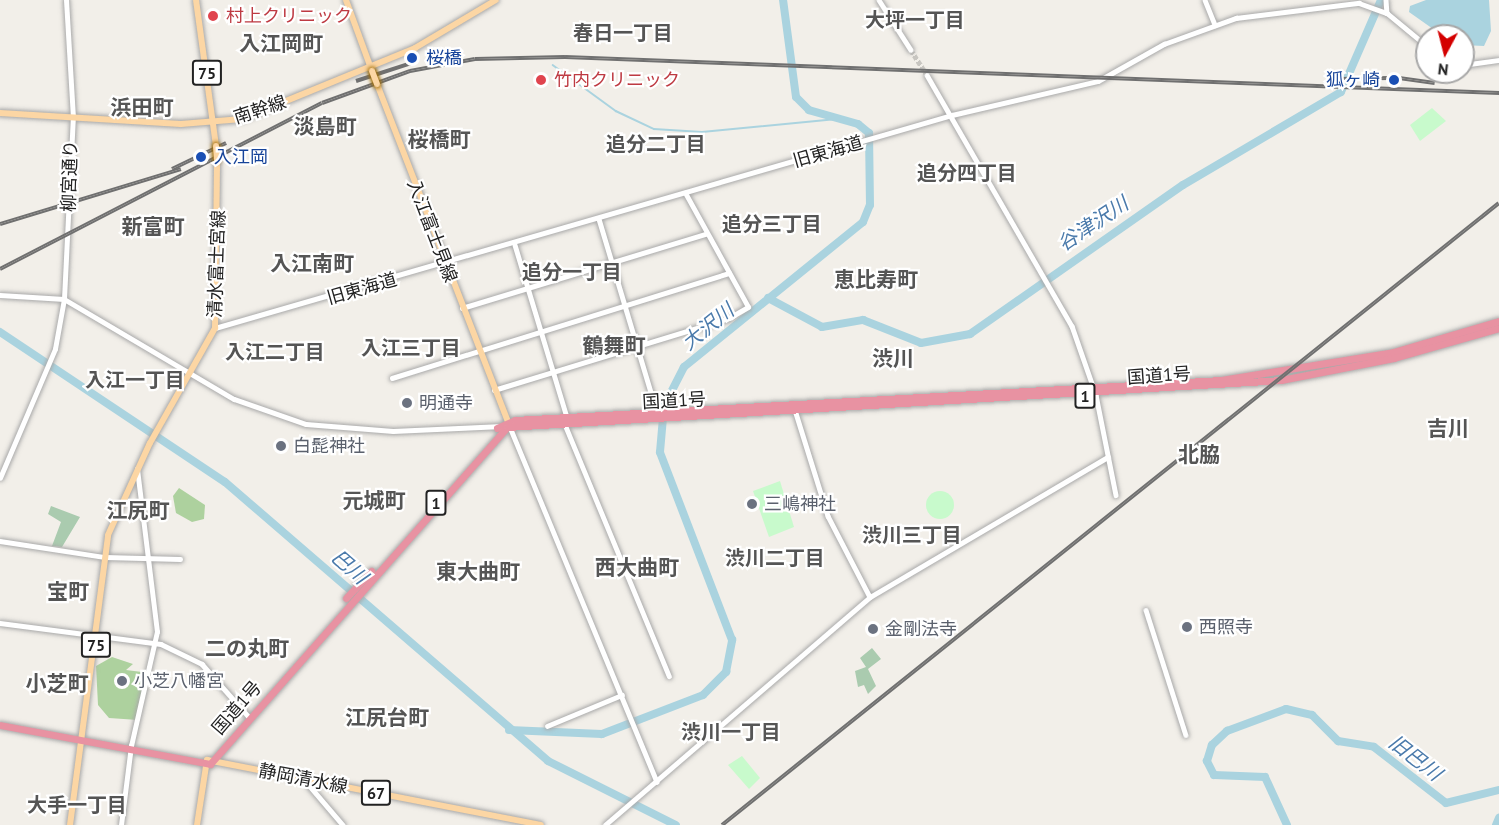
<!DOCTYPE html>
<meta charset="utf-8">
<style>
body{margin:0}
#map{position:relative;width:1499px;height:825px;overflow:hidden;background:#f2efe9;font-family:"PT Sans","Noto Sans JP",sans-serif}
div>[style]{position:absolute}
.forest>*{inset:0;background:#add19e}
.cemetery>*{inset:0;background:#aacbaf}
.park>*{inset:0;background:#c8facc}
.round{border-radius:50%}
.water>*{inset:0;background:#aad3df}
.stream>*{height:1.5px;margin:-0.75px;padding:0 0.75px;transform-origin:0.75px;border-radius:0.75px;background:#aad3df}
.river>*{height:8px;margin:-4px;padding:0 4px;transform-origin:4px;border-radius:4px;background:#aad3df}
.minor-tunnel>*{height:4.5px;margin-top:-2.25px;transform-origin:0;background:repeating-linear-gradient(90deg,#c8c6c1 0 4.5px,transparent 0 6.5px)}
.roads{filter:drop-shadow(0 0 2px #a9a9a9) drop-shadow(0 0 2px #a9a9a9)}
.minor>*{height:4.5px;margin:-2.25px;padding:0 2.25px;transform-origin:2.25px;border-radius:2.25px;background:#fff}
.major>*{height:6px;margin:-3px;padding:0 3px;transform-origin:3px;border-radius:3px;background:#fcd6a4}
.highway>*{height:7px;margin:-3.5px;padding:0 3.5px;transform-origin:3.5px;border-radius:3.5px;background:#e892a2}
.rail>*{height:4px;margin-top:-2px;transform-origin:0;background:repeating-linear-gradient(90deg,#fff 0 4.5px,#707070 0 9px);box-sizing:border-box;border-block:2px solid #707070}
.bridges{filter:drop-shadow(0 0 2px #a06b00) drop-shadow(0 0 2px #a06b00)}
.major-bridge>*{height:6px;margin:-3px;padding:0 3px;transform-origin:3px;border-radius:3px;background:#fcd6a4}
.dots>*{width:16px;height:16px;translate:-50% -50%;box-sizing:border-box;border:3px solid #fff;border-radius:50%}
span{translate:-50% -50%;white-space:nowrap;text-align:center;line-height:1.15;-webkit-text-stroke:4.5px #fff;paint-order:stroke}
.shield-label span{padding:2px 4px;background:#fff;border:2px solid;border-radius:4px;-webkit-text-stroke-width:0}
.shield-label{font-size:16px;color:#222;font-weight:700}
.health-label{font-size:18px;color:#be3a42}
.left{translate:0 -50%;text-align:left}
.transit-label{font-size:18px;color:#164399}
.right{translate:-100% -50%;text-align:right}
.street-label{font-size:18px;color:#222}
.worship-label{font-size:18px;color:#5b616d}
.neighbourhood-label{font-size:20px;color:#555;font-weight:700}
.water-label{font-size:20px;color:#4a7aab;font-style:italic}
.quarter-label{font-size:21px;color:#555;font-weight:700}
.north{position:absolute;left:1415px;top:24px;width:60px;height:60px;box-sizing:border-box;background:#fff;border:2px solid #a7a7a7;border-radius:50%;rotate:187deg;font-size:16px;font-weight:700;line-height:24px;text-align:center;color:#222}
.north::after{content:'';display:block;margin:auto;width:21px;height:27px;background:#d40000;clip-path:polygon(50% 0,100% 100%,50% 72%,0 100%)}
</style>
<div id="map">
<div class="forest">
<i style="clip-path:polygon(179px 488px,205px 505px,204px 519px,192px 522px,176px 513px,173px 496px)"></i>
<i style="clip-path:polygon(112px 657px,133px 664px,126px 670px,142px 672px,148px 682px,138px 720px,109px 718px,98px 705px,96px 666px)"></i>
</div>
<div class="cemetery">
<i style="clip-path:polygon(51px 506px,80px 517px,62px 547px,52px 546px,61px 522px,48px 514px)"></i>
<i style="clip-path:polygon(872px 648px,881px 659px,868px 669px,876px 686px,868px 694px,864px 685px,858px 687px,855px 671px,866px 667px,860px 658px)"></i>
</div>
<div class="park">
<i style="clip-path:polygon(1432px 108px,1446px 121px,1420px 141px,1410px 125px)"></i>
<i style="clip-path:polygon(780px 481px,794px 527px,769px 537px,753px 491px)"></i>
<i class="round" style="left:926px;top:491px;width:28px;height:28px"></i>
<i style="clip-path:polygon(742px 756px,760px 778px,749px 789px,728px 765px)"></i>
</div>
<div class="water">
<i style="clip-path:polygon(1426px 0,1489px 0,1491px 31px,1484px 46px,1463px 45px,1463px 36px,1443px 36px,1409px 12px,1410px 6px)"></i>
</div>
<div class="stream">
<i style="left:553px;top:65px;width:78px;rotate:36.1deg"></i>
<i style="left:616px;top:111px;width:42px;rotate:25.3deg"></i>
<i style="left:654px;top:129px;width:48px;rotate:3.6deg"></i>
<i style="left:702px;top:132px;width:135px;rotate:-5.5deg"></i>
</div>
<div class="river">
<i style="left:768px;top:298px;width:61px;rotate:28.2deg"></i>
<i style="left:822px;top:327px;width:42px;rotate:-9.7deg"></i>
<i style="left:863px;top:320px;width:62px;rotate:21.6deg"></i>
<i style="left:921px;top:343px;width:50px;rotate:-10.4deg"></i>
<i style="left:970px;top:334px;width:260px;rotate:-35deg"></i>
<i style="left:1183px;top:185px;width:183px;rotate:-30.5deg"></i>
<i style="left:1341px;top:92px;width:100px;rotate:-66.5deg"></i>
<i style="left:0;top:332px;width:270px;rotate:33.7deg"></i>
<i style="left:225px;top:482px;width:427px;rotate:40.8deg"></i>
<i style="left:548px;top:761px;width:143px;rotate:26.6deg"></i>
<i style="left:509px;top:730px;width:93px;rotate:2.5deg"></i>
<i style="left:602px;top:734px;width:108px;rotate:-21.1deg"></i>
<i style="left:703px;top:695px;width:33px;rotate:-45deg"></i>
<i style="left:726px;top:672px;width:33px;rotate:-79deg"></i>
<i style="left:732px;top:640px;width:201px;rotate:-111deg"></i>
<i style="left:660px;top:452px;width:46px;rotate:-85deg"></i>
<i style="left:664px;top:406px;width:44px;rotate:-62.9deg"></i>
<i style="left:684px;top:367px;width:230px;rotate:-39deg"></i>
<i style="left:863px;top:222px;width:18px;rotate:-68deg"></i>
<i style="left:870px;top:205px;width:72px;rotate:-90.8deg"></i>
<i style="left:869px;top:133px;width:14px;rotate:-141deg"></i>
<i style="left:858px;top:124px;width:51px;rotate:-164.1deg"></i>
<i style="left:809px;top:110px;width:18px;rotate:-135deg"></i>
<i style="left:796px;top:97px;width:98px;rotate:-97.6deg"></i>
<i style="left:1287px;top:825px;width:53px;rotate:-114.6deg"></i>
<i style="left:1265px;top:777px;width:51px;rotate:-177.8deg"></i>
<i style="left:1214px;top:775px;width:16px;rotate:-117deg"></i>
<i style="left:1207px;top:761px;width:17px;rotate:-73deg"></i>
<i style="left:1212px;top:745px;width:21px;rotate:-43deg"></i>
<i style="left:1227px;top:731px;width:63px;rotate:-20.4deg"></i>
<i style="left:1286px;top:709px;width:27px;rotate:13deg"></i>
<i style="left:1312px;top:715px;width:37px;rotate:45deg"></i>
<i style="left:1338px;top:741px;width:36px;rotate:9deg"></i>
<i style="left:1374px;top:747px;width:91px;rotate:37.9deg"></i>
<i style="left:1446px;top:803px;width:55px;rotate:-13.8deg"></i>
<i style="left:1496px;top:825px;width:8px;rotate:-67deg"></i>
</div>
<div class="minor-tunnel">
<i style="left:911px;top:50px;width:30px;rotate:57deg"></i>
</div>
<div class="roads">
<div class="minor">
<i style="left:879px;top:0;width:59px;rotate:57.4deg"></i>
<i style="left:1205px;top:0;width:27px;rotate:68deg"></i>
<i style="left:1386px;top:0;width:13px;rotate:86deg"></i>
<i style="left:1463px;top:65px;width:36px;rotate:-8deg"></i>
<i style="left:927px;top:75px;width:290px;rotate:60deg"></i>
<i style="left:1072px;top:326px;width:73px;rotate:70.8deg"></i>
<i style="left:1096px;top:395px;width:102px;rotate:78.7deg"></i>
<i style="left:599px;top:219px;width:202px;rotate:73.3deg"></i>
<i style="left:515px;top:245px;width:180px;rotate:73.2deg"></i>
<i style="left:0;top:295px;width:64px;rotate:3.6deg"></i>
<i style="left:64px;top:299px;width:197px;rotate:30.5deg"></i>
<i style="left:234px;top:399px;width:76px;rotate:19.1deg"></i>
<i style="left:306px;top:424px;width:87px;rotate:4.6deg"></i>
<i style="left:393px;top:431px;width:109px;rotate:-2.6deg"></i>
<i style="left:462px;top:308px;width:255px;rotate:-16.9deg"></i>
<i style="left:215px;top:328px;width:767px;rotate:-16.12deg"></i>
<i style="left:952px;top:115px;width:150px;rotate:-13.1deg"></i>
<i style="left:1098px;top:81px;width:76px;rotate:-29.3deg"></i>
<i style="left:1164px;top:44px;width:77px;rotate:-19.9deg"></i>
<i style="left:1236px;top:18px;width:124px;rotate:-7deg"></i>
<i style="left:1359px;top:3px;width:30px;rotate:20deg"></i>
<i style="left:1387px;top:13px;width:52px;rotate:39.5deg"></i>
<i style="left:392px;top:378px;width:353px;rotate:-17.3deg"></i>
<i style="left:494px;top:390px;width:246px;rotate:-17deg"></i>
<i style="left:729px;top:318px;width:22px;rotate:-30deg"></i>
<i style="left:748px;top:307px;width:130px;rotate:-118.9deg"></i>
<i style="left:795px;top:410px;width:111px;rotate:72.7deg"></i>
<i style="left:828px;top:516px;width:91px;rotate:62.6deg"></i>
<i style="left:564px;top:422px;width:275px;rotate:67.5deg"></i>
<i style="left:510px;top:427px;width:384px;rotate:67.5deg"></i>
<i style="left:0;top:478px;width:140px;rotate:-66.9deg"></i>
<i style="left:55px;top:349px;width:51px;rotate:-79.8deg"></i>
<i style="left:64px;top:299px;width:181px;rotate:-87.2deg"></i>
<i style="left:73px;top:118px;width:118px;rotate:-93.4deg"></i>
<i style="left:0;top:541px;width:106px;rotate:8.7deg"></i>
<i style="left:105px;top:557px;width:75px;rotate:1.5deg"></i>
<i style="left:1146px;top:610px;width:131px;rotate:72.3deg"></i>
<i style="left:0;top:623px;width:162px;rotate:7.4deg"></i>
<i style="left:161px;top:644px;width:46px;rotate:26deg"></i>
<i style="left:202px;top:664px;width:71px;rotate:48.4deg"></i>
<i style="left:547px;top:726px;width:81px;rotate:-22.5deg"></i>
<i style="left:308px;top:784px;width:54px;rotate:49.5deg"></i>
<i style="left:121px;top:825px;width:80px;rotate:-82.8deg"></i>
<i style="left:131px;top:746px;width:117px;rotate:-77.2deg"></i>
<i style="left:157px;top:632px;width:164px;rotate:-97deg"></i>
<i style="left:605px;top:825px;width:350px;rotate:-40.7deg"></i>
<i style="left:870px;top:597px;width:276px;rotate:-30.5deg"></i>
</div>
<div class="major">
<i style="left:196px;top:0;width:147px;rotate:82.2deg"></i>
<i style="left:346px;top:0;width:76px;rotate:69.9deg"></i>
<i style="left:377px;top:84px;width:368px;rotate:68.8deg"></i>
<i style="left:0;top:113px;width:181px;rotate:3.5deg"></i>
<i style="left:181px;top:124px;width:61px;rotate:-4.7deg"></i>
<i style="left:242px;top:119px;width:187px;rotate:-22.3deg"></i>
<i style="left:415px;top:48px;width:94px;rotate:-30.7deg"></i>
<i style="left:70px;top:825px;width:292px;rotate:-82.5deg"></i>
<i style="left:108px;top:535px;width:101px;rotate:-65.5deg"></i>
<i style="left:150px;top:443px;width:132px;rotate:-60.5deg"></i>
<i style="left:215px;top:328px;width:169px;rotate:-89.3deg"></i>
<i style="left:197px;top:825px;width:66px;rotate:-81.3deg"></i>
<i style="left:207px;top:760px;width:340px;rotate:11deg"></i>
</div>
<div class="highway">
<i style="left:497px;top:428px;width:20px;rotate:-24deg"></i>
<i style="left:515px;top:420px;width:707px;rotate:-3.24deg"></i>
<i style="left:1221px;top:380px;width:174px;rotate:-9.2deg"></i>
<i style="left:1393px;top:352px;width:110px;rotate:-16.3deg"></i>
<i style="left:346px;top:598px;width:37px;rotate:-47deg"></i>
<i style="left:0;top:725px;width:214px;rotate:10.5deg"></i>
<i style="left:210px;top:764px;width:449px;rotate:-48.6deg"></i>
<i style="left:507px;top:427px;width:775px;rotate:-3.47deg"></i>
<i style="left:1281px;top:380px;width:115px;rotate:-11deg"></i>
<i style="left:1394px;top:358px;width:109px;rotate:-15.9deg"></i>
</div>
</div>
<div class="rail">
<i style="left:1399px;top:78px;width:36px;rotate:8deg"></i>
<i style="left:1341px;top:79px;width:47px;rotate:-1.2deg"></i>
<i style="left:356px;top:81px;width:62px;rotate:-17.9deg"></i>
<i style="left:172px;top:169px;width:60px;rotate:-25.7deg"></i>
<i style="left:0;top:224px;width:189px;rotate:-16.9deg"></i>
<i style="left:0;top:269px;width:362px;rotate:-27.3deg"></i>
<i style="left:322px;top:103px;width:94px;rotate:-20deg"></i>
<i style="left:410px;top:71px;width:66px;rotate:-10.5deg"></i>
<i style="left:475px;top:59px;width:90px;rotate:-1.3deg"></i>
<i style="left:565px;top:57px;width:935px;rotate:2.21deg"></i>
<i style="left:722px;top:825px;width:995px;rotate:-38.68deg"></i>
</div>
<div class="bridges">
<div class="major-bridge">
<i style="left:372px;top:71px;width:14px;rotate:69deg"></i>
<i style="left:216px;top:146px;width:13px;rotate:86deg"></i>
</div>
</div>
<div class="dots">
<i style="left:213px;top:16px;background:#e0444e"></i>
<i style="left:412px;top:58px;background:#1a4fb4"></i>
<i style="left:541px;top:80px;background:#e0444e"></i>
<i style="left:1394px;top:80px;background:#1a4fb4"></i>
<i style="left:201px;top:157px;background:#1a4fb4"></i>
<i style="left:407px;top:403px;background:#6b7280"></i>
<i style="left:281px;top:446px;background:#6b7280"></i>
<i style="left:752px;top:504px;background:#6b7280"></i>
<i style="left:1187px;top:627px;background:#6b7280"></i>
<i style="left:873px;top:629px;background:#6b7280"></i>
<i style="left:122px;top:681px;background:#6b7280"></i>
</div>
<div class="shield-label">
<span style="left:207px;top:73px">75</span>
<span style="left:1085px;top:396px">1</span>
<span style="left:436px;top:503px">1</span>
<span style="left:96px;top:645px">75</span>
<span style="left:376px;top:793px">67</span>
</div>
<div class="health-label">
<span class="left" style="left:226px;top:16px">村上クリニック</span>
<span class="left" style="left:554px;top:80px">竹内クリニック</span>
</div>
<div class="transit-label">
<span class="left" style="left:426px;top:58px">桜橋</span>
<span class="right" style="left:1380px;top:80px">狐ヶ崎</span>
<span class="left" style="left:214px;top:157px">入江岡</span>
</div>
<div class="street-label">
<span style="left:260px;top:110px;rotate:-18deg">南幹線</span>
<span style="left:828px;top:152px;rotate:-16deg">旧東海道</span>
<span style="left:70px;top:176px;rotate:-88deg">柳宮通り</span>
<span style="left:432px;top:231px;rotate:69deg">入江富士見線</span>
<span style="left:217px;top:264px;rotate:-88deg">清水富士宮線</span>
<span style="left:362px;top:289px;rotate:-16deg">旧東海道</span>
<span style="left:1159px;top:376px;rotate:-4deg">国道1号</span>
<span style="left:674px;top:401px;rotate:-3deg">国道1号</span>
<span style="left:237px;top:708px;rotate:-49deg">国道1号</span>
<span style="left:303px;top:779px;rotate:11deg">静岡清水線</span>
</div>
<div class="worship-label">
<span class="left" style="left:419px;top:403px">明通寺</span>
<span class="left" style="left:293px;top:446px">白髭神社</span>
<span class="left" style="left:764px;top:504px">三嶋神社</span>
<span class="left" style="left:1199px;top:627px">西照寺</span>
<span class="left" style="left:885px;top:629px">金剛法寺</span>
<span class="left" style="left:134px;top:681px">小芝八幡宮</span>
</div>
<div class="neighbourhood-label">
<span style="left:915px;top:20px">大坪一丁目</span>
<span style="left:623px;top:33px">春日一丁目</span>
<span style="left:656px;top:144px">追分二丁目</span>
<span style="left:967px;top:173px">追分四丁目</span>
<span style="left:772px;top:224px">追分三丁目</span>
<span style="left:572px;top:272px">追分一丁目</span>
<span style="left:411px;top:348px">入江三丁目</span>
<span style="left:275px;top:352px">入江二丁目</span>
<span style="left:135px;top:380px">入江一丁目</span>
<span style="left:912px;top:535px">渋川三丁目</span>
<span style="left:775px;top:558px">渋川二丁目</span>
<span style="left:731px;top:732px">渋川一丁目</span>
<span style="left:77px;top:805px">大手一丁目</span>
</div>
<div class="water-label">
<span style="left:1093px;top:224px;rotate:-34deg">谷津沢川</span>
<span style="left:708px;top:327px;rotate:-39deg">大沢川</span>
<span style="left:349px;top:567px;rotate:41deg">巴川</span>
<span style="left:1415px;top:758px;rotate:38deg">旧巴川</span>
</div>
<div class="quarter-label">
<span style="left:281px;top:44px">入江岡町</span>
<span style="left:142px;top:108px">浜田町</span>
<span style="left:325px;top:127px">淡島町</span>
<span style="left:439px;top:140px">桜橋町</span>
<span style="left:153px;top:227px">新富町</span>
<span style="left:312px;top:264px">入江南町</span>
<span style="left:876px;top:280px">恵比寿町</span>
<span style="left:614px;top:346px">鶴舞町</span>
<span style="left:893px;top:359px">渋川</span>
<span style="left:1448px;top:429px">吉川</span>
<span style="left:1199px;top:455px">北脇</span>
<span style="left:374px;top:501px">元城町</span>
<span style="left:138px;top:511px">江尻町</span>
<span style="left:637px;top:568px">西大曲町</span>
<span style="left:478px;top:572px">東大曲町</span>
<span style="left:68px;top:592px">宝町</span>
<span style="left:247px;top:649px">二の丸町</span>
<span style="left:57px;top:684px">小芝町</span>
<span style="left:387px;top:718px">江尻台町</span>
</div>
<div class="north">N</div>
</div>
